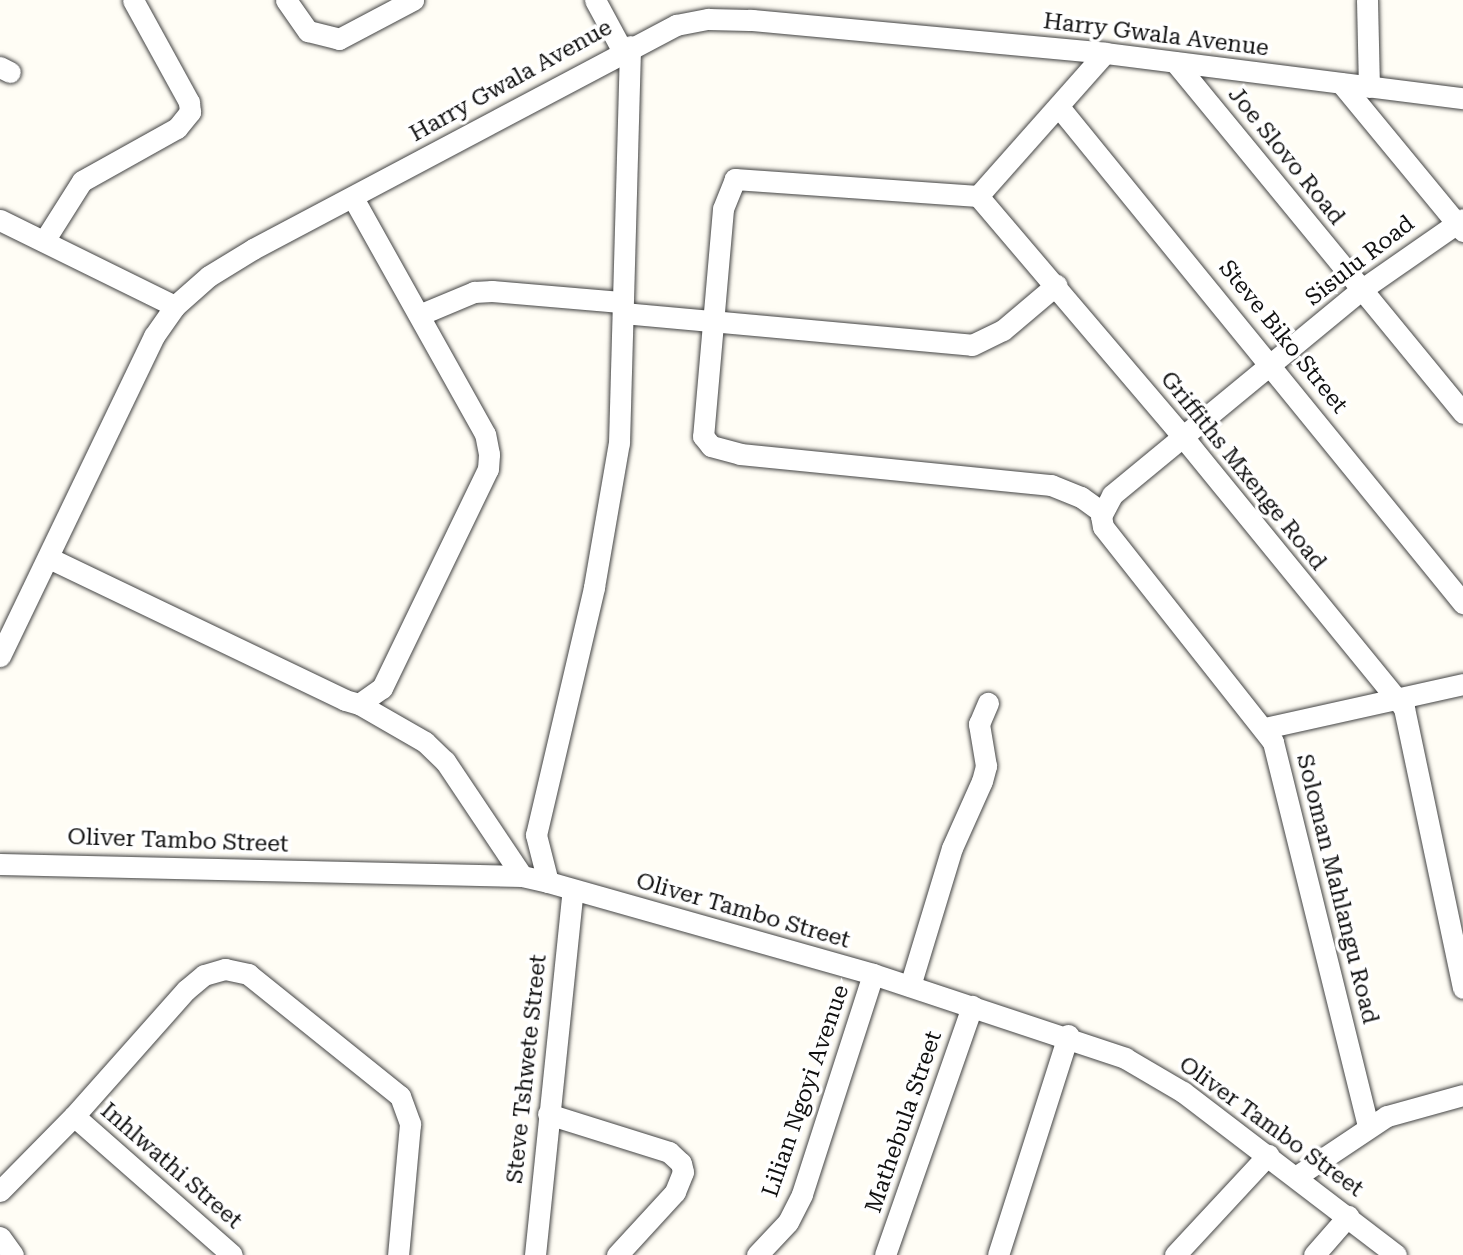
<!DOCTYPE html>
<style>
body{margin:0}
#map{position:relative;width:1463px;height:1255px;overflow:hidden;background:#fffdf5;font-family:"Roboto Serif",serif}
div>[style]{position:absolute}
.roads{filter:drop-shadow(0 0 2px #444) drop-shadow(0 0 2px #444)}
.minor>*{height:21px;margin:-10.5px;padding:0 10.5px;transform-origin:10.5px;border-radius:10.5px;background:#fff}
span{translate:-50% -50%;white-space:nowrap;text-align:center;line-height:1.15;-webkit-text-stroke:7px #fff;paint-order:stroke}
.street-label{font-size:23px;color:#111}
</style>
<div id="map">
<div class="roads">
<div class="minor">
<i style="left:286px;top:0;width:38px;rotate:55deg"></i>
<i style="left:308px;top:31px;width:32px;rotate:14deg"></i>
<i style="left:339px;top:39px;width:84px;rotate:-27.8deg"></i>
<i style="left:595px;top:0;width:57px;rotate:61.6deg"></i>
<i style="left:1367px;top:0;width:87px;rotate:88.7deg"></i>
<i style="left:1175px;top:62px;width:454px;rotate:50.6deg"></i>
<i style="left:0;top:67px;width:11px;rotate:27deg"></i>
<i style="left:1341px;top:83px;width:192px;rotate:50.5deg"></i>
<i style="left:1059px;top:107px;width:640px;rotate:50.84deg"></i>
<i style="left:978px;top:196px;width:316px;rotate:49.6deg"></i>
<i style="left:1183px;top:437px;width:350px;rotate:50.8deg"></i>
<i style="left:1404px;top:708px;width:286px;rotate:78.1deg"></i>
<i style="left:978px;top:196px;width:244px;rotate:-176deg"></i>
<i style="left:735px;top:179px;width:32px;rotate:112deg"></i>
<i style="left:723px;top:209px;width:228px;rotate:95deg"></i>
<i style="left:703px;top:436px;width:13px;rotate:51deg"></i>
<i style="left:711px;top:446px;width:30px;rotate:15deg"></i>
<i style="left:740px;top:454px;width:313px;rotate:5.7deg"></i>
<i style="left:1051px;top:485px;width:32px;rotate:22deg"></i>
<i style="left:1081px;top:497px;width:26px;rotate:36deg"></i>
<i style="left:978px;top:196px;width:191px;rotate:-48.4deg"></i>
<i style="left:0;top:220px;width:195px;rotate:26.2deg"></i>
<i style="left:44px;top:241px;width:71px;rotate:-57.7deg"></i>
<i style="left:82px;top:181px;width:109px;rotate:-29.2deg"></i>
<i style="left:177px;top:128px;width:21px;rotate:-51deg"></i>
<i style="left:190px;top:112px;width:10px;rotate:-96deg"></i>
<i style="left:189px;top:102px;width:116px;rotate:-118.8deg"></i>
<i style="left:623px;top:313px;width:350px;rotate:5.2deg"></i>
<i style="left:972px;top:345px;width:34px;rotate:-26deg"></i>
<i style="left:1003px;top:330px;width:70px;rotate:-40.3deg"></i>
<i style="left:419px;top:315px;width:60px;rotate:-22.7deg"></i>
<i style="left:474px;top:292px;width:18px;rotate:-3deg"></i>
<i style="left:492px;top:291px;width:129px;rotate:4.9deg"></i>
<i style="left:49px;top:558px;width:328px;rotate:25.6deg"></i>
<i style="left:345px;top:700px;width:15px;rotate:16deg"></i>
<i style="left:359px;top:704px;width:28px;rotate:-35deg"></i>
<i style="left:382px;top:688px;width:243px;rotate:-64.2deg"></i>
<i style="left:488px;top:469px;width:15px;rotate:-86deg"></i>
<i style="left:489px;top:454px;width:20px;rotate:-101deg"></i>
<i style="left:485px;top:434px;width:270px;rotate:-119.2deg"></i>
<i style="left:0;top:656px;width:355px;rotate:-64.3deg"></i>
<i style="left:154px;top:336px;width:37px;rotate:-55deg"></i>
<i style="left:175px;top:306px;width:45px;rotate:-41.4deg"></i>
<i style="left:209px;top:276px;width:52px;rotate:-31.5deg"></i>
<i style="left:253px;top:249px;width:479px;rotate:-27.9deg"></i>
<i style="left:676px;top:25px;width:33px;rotate:-11deg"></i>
<i style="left:708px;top:19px;width:44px;rotate:1.3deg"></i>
<i style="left:752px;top:20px;width:355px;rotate:5.3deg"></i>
<i style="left:1105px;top:53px;width:361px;rotate:7.2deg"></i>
<i style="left:359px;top:704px;width:76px;rotate:29.9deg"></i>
<i style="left:425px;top:742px;width:28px;rotate:44deg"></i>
<i style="left:445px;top:761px;width:138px;rotate:56.2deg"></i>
<i style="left:1265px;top:728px;width:203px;rotate:-12.5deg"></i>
<i style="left:0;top:864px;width:522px;rotate:1.32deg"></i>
<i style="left:522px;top:876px;width:27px;rotate:13deg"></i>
<i style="left:548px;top:882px;width:338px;rotate:15.8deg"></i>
<i style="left:873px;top:974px;width:266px;rotate:18.4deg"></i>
<i style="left:1125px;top:1058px;width:67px;rotate:30.4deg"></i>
<i style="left:1183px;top:1092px;width:268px;rotate:37.4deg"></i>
<i style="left:548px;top:882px;width:49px;rotate:-104.3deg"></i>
<i style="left:536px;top:835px;width:255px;rotate:-76.8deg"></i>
<i style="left:594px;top:587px;width:146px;rotate:-80.2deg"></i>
<i style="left:619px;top:443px;width:397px;rotate:-88.4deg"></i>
<i style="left:910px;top:986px;width:144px;rotate:-73.1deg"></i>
<i style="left:952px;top:848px;width:73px;rotate:-65.9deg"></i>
<i style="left:982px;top:781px;width:16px;rotate:-75deg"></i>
<i style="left:986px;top:766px;width:43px;rotate:-99.5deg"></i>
<i style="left:979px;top:724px;width:23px;rotate:-67deg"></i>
<i style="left:548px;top:1114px;width:127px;rotate:17.4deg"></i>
<i style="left:669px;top:1152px;width:16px;rotate:43deg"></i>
<i style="left:681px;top:1163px;width:9px;rotate:77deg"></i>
<i style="left:683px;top:1172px;width:22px;rotate:112deg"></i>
<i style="left:675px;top:1192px;width:86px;rotate:132.6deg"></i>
<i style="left:74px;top:1116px;width:210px;rotate:41.3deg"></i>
<i style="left:1368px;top:1126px;width:396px;rotate:-103.9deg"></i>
<i style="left:1273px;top:742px;width:274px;rotate:-128.3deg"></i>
<i style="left:1103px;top:527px;width:11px;rotate:-100deg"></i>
<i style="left:1101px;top:516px;width:24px;rotate:-62deg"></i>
<i style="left:1112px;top:495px;width:323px;rotate:-39.5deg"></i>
<i style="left:1361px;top:290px;width:124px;rotate:-34.8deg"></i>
<i style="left:1297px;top:1176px;width:108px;rotate:-33.7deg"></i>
<i style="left:1387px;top:1116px;width:79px;rotate:-15.4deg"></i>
<i style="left:0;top:1191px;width:105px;rotate:-45.4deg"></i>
<i style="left:74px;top:1116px;width:169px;rotate:-48.4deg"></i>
<i style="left:186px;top:990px;width:23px;rotate:-40deg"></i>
<i style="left:204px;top:975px;width:22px;rotate:-16deg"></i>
<i style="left:225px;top:969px;width:24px;rotate:12deg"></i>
<i style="left:248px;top:974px;width:195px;rotate:38.8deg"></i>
<i style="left:400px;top:1096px;width:30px;rotate:70deg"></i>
<i style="left:410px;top:1124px;width:132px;rotate:95.2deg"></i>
<i style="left:0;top:1237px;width:22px;rotate:54deg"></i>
<i style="left:535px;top:1255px;width:367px;rotate:-84.1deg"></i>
<i style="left:757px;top:1255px;width:45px;rotate:-46.8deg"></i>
<i style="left:788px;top:1222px;width:31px;rotate:-63deg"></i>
<i style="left:802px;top:1194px;width:231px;rotate:-72.1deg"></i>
<i style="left:885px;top:1255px;width:264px;rotate:-70.7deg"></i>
<i style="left:998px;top:1255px;width:231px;rotate:-72.3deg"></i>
<i style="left:1175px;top:1255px;width:137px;rotate:-47.1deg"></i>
<i style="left:1314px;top:1255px;width:52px;rotate:-48.9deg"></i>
</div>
</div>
<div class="street-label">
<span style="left:1156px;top:35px;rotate:7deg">Harry Gwala Avenue</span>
<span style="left:511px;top:81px;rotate:-29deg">Harry Gwala Avenue</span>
<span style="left:1286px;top:156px;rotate:51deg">Joe Slovo Road</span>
<span style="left:1360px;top:261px;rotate:-38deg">Sisulu Road</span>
<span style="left:1283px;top:337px;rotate:51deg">Steve Biko Street</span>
<span style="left:1243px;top:471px;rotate:51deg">Griffiths Mxenge Road</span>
<span style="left:178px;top:841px;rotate:2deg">Oliver Tambo Street</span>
<span style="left:1337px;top:889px;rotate:76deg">Soloman Mahlangu Road</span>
<span style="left:743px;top:911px;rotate:16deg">Oliver Tambo Street</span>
<span style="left:527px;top:1069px;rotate:-84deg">Steve Tshwete Street</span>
<span style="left:806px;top:1091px;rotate:-71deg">Lilian Ngoyi Avenue</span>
<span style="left:904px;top:1122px;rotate:-71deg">Mathebula Street</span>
<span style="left:1271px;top:1127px;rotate:36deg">Oliver Tambo Street</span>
<span style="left:171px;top:1166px;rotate:41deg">Inhlwathi Street</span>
</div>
</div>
